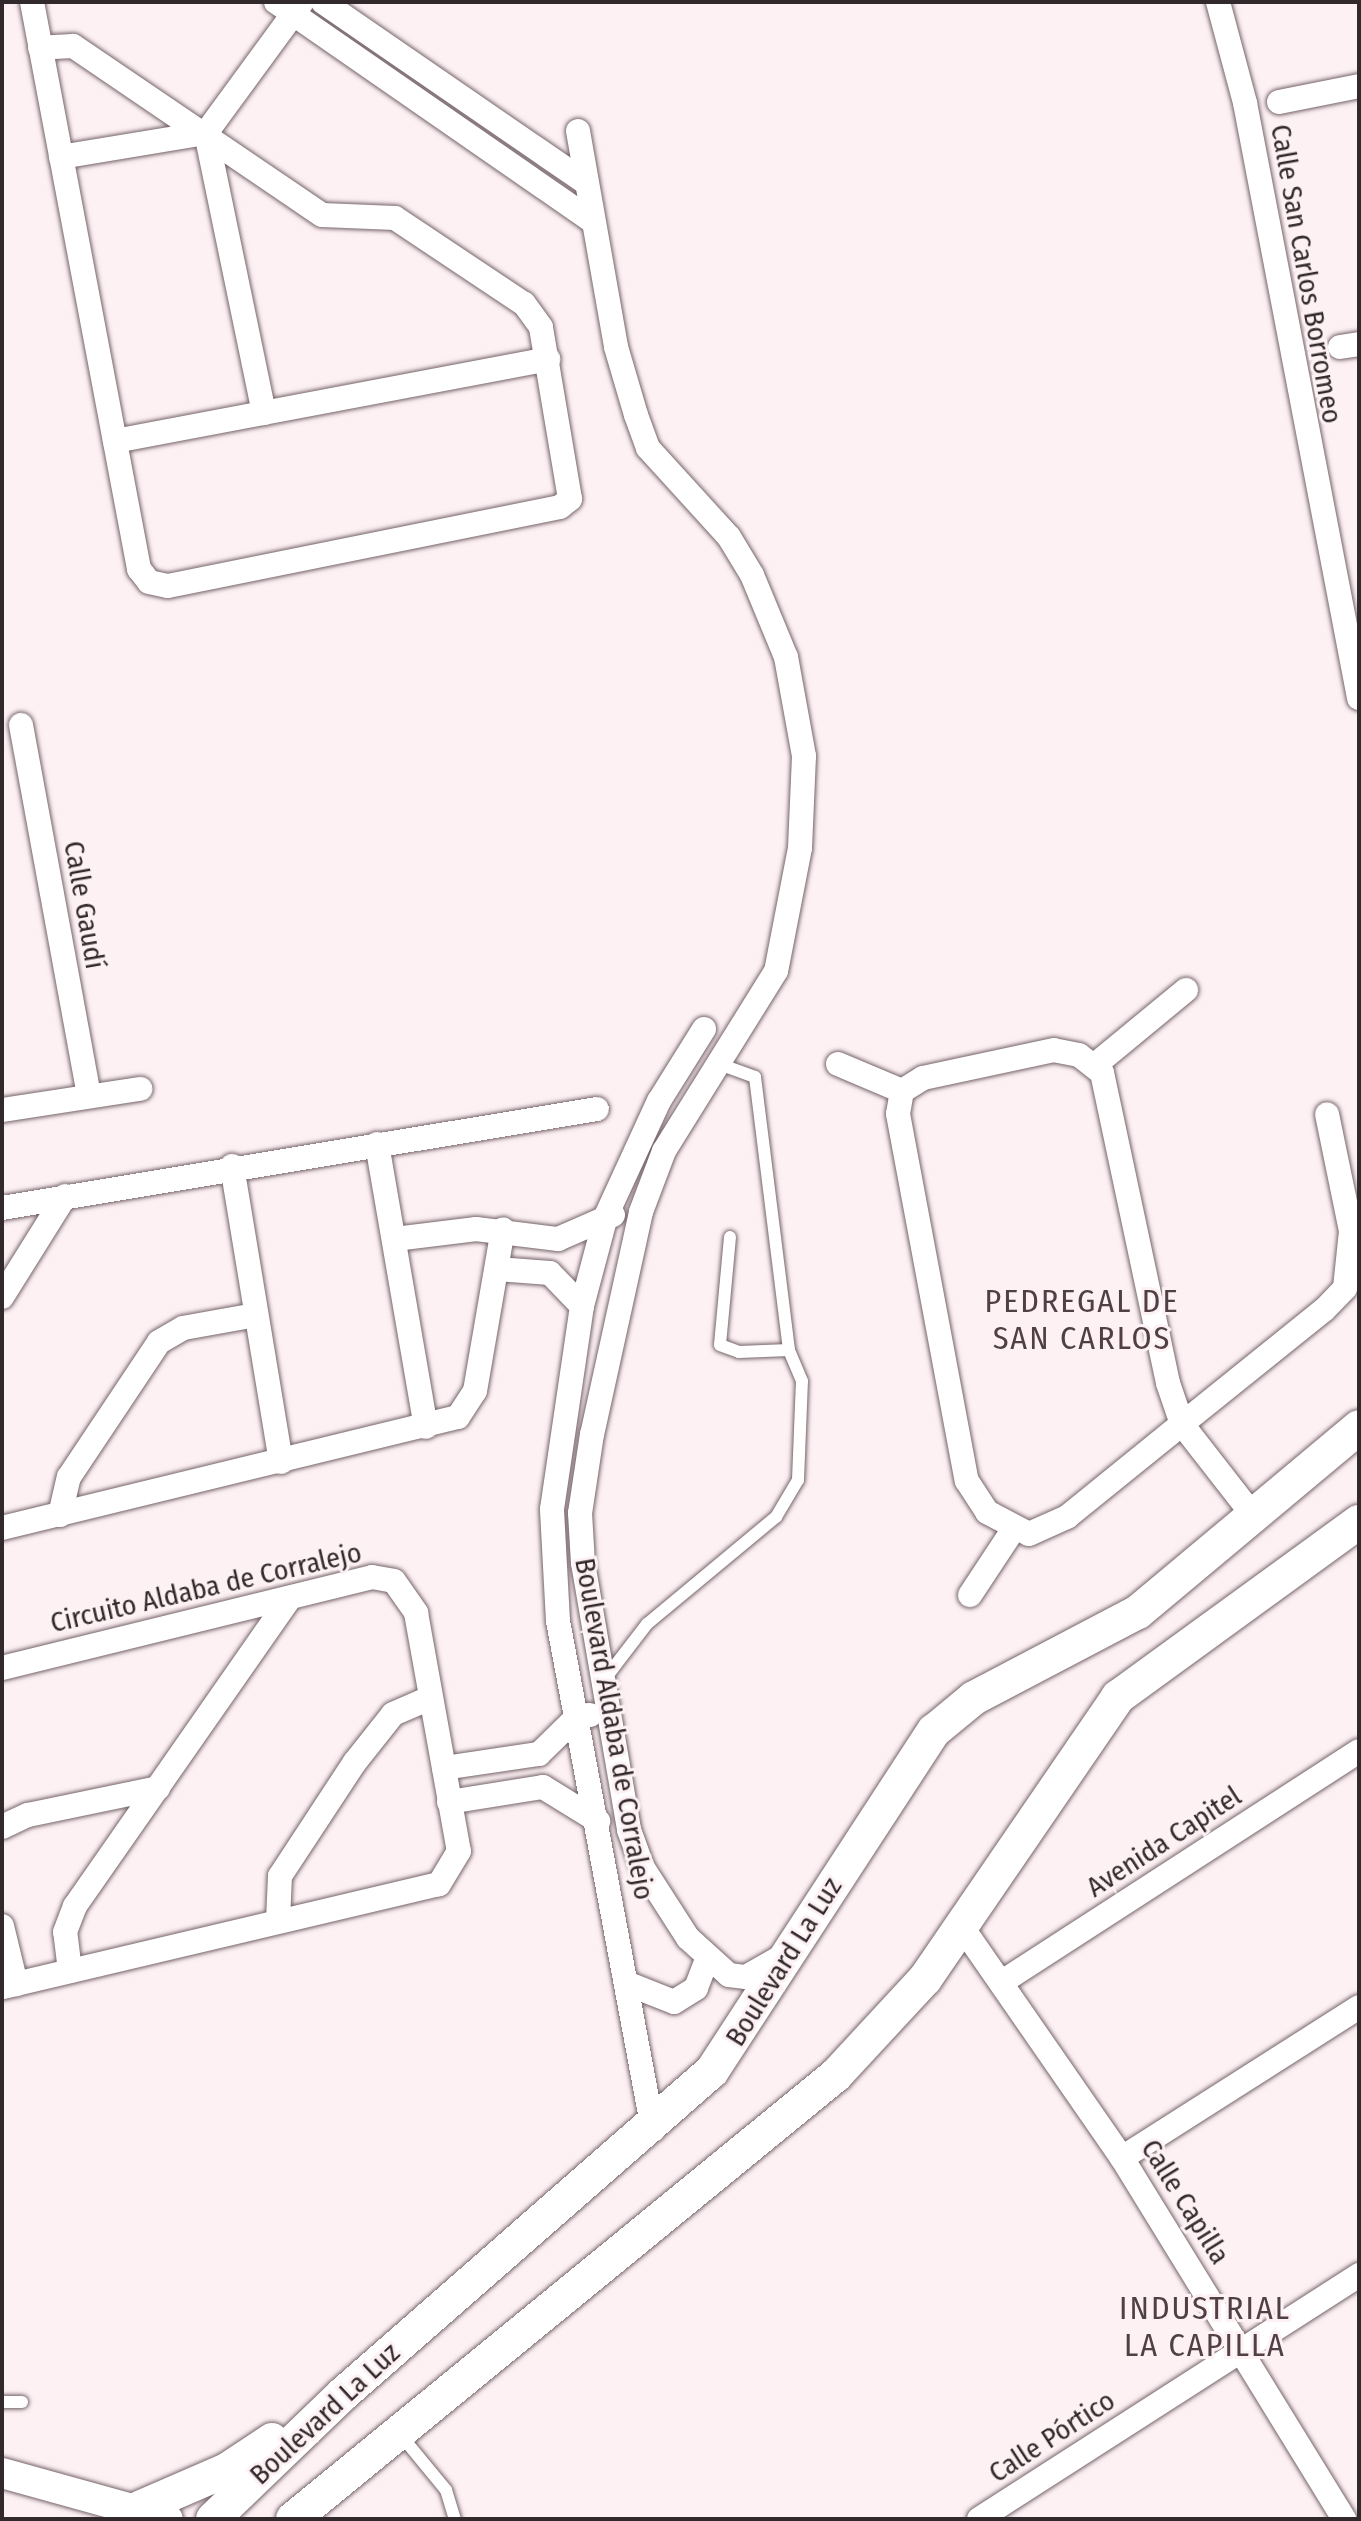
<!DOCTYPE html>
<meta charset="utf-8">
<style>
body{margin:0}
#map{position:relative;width:1361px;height:2521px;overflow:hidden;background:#fdf1f4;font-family:"Fira Sans Condensed",sans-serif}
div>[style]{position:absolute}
.roads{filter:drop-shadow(0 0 2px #756469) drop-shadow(0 0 2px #756469)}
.service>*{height:12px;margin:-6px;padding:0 6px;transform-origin:6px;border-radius:6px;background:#fff}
.minor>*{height:24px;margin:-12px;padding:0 12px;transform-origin:12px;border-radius:12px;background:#fff}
.tertiary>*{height:30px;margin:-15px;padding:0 15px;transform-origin:15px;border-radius:15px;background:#fff}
.secondary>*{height:34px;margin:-17px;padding:0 17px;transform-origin:17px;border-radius:17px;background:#fff}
span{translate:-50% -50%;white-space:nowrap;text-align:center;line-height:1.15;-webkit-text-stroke:6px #fdf1f4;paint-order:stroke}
.street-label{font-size:28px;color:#31292b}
.quarter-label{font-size:32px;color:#503f45;letter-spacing:2px}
.frame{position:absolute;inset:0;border:4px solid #31292b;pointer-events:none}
</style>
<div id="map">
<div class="roads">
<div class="service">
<i style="left:730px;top:1237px;width:108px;rotate:95.3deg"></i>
<i style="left:720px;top:1345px;width:20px;rotate:20deg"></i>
<i style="left:739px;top:1352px;width:50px;rotate:-2.3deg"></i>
<i style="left:604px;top:1680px;width:71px;rotate:-52.5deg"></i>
<i style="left:647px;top:1624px;width:168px;rotate:-39.7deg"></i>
<i style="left:776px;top:1517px;width:43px;rotate:-59.3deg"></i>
<i style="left:798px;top:1480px;width:99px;rotate:-87.7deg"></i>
<i style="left:802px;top:1381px;width:34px;rotate:-113deg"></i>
<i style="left:789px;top:1350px;width:275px;rotate:-97.1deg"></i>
<i style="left:755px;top:1077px;width:37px;rotate:-160deg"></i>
<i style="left:2px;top:2402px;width:20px"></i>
<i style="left:399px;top:2433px;width:74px;rotate:50.5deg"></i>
<i style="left:446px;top:2490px;width:30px;rotate:73deg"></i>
</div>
<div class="minor">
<i style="left:32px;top:2px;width:577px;rotate:79.31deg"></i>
<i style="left:139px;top:569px;width:16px;rotate:52deg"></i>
<i style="left:149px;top:582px;width:19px;rotate:12deg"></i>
<i style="left:168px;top:586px;width:400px;rotate:-11.4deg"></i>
<i style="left:560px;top:507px;width:13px;rotate:-39deg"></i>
<i style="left:570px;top:499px;width:174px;rotate:-99.6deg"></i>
<i style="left:541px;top:327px;width:29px;rotate:-126deg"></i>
<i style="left:524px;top:304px;width:155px;rotate:-146.3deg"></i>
<i style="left:395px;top:218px;width:73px;rotate:-177.6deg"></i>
<i style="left:322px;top:215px;width:301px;rotate:-145.8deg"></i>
<i style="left:73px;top:46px;width:33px;rotate:177deg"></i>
<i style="left:276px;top:2px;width:384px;rotate:34.7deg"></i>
<i style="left:323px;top:2px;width:319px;rotate:34.5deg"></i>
<i style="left:1218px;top:2px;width:105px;rotate:75deg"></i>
<i style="left:1245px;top:103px;width:606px;rotate:79.15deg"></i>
<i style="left:1279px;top:102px;width:82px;rotate:-11.3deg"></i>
<i style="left:578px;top:131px;width:219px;rotate:80deg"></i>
<i style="left:616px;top:347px;width:71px;rotate:73.6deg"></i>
<i style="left:636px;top:415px;width:35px;rotate:70deg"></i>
<i style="left:648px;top:448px;width:120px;rotate:47.7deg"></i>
<i style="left:729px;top:537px;width:44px;rotate:58.8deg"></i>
<i style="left:752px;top:575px;width:89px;rotate:67.5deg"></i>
<i style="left:786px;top:657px;width:101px;rotate:79.7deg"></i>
<i style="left:804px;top:756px;width:92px;rotate:92.5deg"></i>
<i style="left:800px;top:848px;width:125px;rotate:101deg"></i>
<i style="left:776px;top:971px;width:212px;rotate:121.9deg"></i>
<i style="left:664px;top:1151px;width:65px;rotate:110.7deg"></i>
<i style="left:641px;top:1212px;width:227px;rotate:102.4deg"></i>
<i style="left:592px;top:1434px;width:80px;rotate:98.6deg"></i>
<i style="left:580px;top:1513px;width:50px;rotate:86.6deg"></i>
<i style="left:583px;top:1563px;width:271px;rotate:80.2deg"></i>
<i style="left:629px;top:1830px;width:40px;rotate:69.8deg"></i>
<i style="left:643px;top:1868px;width:83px;rotate:57.3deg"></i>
<i style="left:688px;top:1938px;width:55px;rotate:42.1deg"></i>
<i style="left:729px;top:1975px;width:17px;rotate:7deg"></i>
<i style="left:746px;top:1977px;width:43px;rotate:-29.6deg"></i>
<i style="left:206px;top:133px;width:286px;rotate:78.3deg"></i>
<i style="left:61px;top:157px;width:147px;rotate:-9.4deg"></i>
<i style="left:206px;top:133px;width:162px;rotate:-53.8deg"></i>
<i style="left:1340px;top:347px;width:19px;rotate:-9deg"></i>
<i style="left:115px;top:441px;width:441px;rotate:-10.7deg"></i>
<i style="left:21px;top:725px;width:377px;rotate:79.6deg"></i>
<i style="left:838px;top:1064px;width:69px;rotate:22.9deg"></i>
<i style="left:1095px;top:1065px;width:118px;rotate:-39.5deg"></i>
<i style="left:2px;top:1110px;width:140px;rotate:-8.7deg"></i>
<i style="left:377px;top:1144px;width:287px;rotate:80.2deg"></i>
<i style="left:232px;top:1166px;width:300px;rotate:80.6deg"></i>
<i style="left:2px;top:1208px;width:603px;rotate:-9.45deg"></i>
<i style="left:395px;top:1239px;width:82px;rotate:-7deg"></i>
<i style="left:476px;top:1229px;width:83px;rotate:7deg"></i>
<i style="left:558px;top:1239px;width:60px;rotate:-23.6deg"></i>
<i style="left:497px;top:1269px;width:53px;rotate:4.3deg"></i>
<i style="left:550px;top:1273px;width:46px;rotate:45.9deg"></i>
<i style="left:2px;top:1297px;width:119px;rotate:-58deg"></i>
<i style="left:1252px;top:1514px;width:114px;rotate:-127.9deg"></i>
<i style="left:1182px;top:1424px;width:43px;rotate:-108.9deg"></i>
<i style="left:1168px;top:1383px;width:317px;rotate:-102deg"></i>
<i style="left:1102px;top:1073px;width:29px;rotate:-142deg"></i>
<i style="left:1079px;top:1055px;width:25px;rotate:-169deg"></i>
<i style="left:1054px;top:1050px;width:134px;rotate:167.9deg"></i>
<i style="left:923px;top:1078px;width:25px;rotate:148deg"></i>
<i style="left:902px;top:1091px;width:23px;rotate:100deg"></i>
<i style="left:898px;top:1114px;width:373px;rotate:79.4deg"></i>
<i style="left:967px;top:1481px;width:37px;rotate:57deg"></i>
<i style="left:987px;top:1512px;width:47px;rotate:27.6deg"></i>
<i style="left:1029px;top:1534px;width:42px;rotate:-24.1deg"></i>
<i style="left:1067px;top:1517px;width:148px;rotate:-39deg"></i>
<i style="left:1182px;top:1424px;width:182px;rotate:-38.8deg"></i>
<i style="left:1324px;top:1310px;width:30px;rotate:-46deg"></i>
<i style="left:1345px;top:1288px;width:57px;rotate:-84deg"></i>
<i style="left:1351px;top:1231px;width:119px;rotate:-101.6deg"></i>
<i style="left:60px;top:1515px;width:39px;rotate:-77deg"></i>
<i style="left:69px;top:1477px;width:162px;rotate:-56.3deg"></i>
<i style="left:159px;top:1342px;width:28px;rotate:-30deg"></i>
<i style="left:183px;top:1328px;width:74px;rotate:-10.1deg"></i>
<i style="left:2px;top:1528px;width:469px;rotate:-13.7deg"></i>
<i style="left:458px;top:1417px;width:31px;rotate:-57deg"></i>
<i style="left:475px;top:1391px;width:164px;rotate:-80.2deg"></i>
<i style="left:970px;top:1595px;width:78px;rotate:-56.5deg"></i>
<i style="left:2px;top:1668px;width:381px;rotate:-13.8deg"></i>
<i style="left:372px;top:1577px;width:22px;rotate:10deg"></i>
<i style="left:394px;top:1581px;width:39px;rotate:55deg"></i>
<i style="left:416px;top:1613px;width:242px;rotate:79.8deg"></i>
<i style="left:459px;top:1851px;width:39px;rotate:121deg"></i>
<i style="left:439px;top:1884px;width:449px;rotate:166.7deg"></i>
<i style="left:444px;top:1768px;width:96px;rotate:-8.4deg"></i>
<i style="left:539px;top:1754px;width:54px;rotate:-44.3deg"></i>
<i style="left:578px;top:1716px;width:12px;rotate:-5deg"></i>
<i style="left:449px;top:1802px;width:95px;rotate:-9.1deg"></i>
<i style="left:543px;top:1787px;width:65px;rotate:31.7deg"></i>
<i style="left:2px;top:1827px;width:29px;rotate:-25deg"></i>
<i style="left:28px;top:1815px;width:133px;rotate:-11.7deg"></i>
<i style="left:278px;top:1921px;width:45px;rotate:-87.5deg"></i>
<i style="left:280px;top:1876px;width:136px;rotate:-56.7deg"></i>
<i style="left:355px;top:1762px;width:61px;rotate:-51.6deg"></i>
<i style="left:393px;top:1714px;width:40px;rotate:-23.4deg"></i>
<i style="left:2px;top:1926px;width:60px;rotate:76.4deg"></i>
<i style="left:962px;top:1927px;width:281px;rotate:55.3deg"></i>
<i style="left:1122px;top:2158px;width:424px;rotate:58.4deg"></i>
<i style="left:70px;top:1971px;width:39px;rotate:-97deg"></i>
<i style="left:65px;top:1932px;width:28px;rotate:-69deg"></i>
<i style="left:75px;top:1906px;width:371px;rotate:-55.1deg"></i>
<i style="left:1002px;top:1982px;width:425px;rotate:-32.9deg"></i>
<i style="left:631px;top:1985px;width:46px;rotate:21.6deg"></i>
<i style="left:674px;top:2002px;width:26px;rotate:-32deg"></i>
<i style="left:696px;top:1988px;width:30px;rotate:-69deg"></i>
<i style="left:653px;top:2130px;width:518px;rotate:-100.57deg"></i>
<i style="left:558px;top:1621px;width:112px;rotate:-93.1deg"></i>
<i style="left:552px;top:1509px;width:205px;rotate:-81.6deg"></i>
<i style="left:582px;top:1306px;width:93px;rotate:-75.1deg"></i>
<i style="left:606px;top:1216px;width:127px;rotate:-65.3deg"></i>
<i style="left:659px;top:1101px;width:85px;rotate:-58deg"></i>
<i style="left:1122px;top:2158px;width:281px;rotate:-32.5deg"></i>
<i style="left:979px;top:2519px;width:452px;rotate:-32.7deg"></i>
</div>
<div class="tertiary">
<i style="left:2px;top:2473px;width:172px;rotate:15.5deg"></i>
</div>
<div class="secondary">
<i style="left:139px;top:2508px;width:96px;rotate:-23.4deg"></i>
<i style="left:227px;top:2470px;width:54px;rotate:-33.7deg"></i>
<i style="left:213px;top:2519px;width:180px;rotate:-43.9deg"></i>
<i style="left:343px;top:2394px;width:490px;rotate:-41.2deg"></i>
<i style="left:712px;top:2071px;width:406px;rotate:-56.9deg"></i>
<i style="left:934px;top:1731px;width:52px;rotate:-39.5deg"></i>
<i style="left:974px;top:1698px;width:185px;rotate:-27.7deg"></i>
<i style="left:1138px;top:1612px;width:288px;rotate:-39.9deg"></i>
<i style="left:293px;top:2519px;width:701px;rotate:-39.27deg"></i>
<i style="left:836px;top:2075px;width:131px;rotate:-47.2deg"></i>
<i style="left:925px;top:1979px;width:342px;rotate:-55.6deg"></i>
<i style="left:1118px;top:1697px;width:298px;rotate:-36deg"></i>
</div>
</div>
<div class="street-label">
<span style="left:1306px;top:274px;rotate:80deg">Calle San Carlos Borromeo</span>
<span style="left:84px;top:905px;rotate:80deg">Calle Gaudí</span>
<span style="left:206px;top:1588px;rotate:-13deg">Circuito Aldaba de Corralejo</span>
<span style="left:614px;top:1729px;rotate:80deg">Boulevard Aldaba de Corralejo</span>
<span style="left:1164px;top:1842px;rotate:-33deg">Avenida Capitel</span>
<span style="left:784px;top:1962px;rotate:-58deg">Boulevard La Luz</span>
<span style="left:1185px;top:2202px;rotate:58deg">Calle Capilla</span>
<span style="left:325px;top:2414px;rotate:-43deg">Boulevard La Luz</span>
<span style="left:1052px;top:2437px;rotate:-33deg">Calle Pórtico</span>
</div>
<div class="quarter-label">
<span style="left:1082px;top:1320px">PEDREGAL DE<br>SAN CARLOS</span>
<span style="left:1205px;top:2327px">INDUSTRIAL<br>LA CAPILLA</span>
</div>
<div class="frame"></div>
</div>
